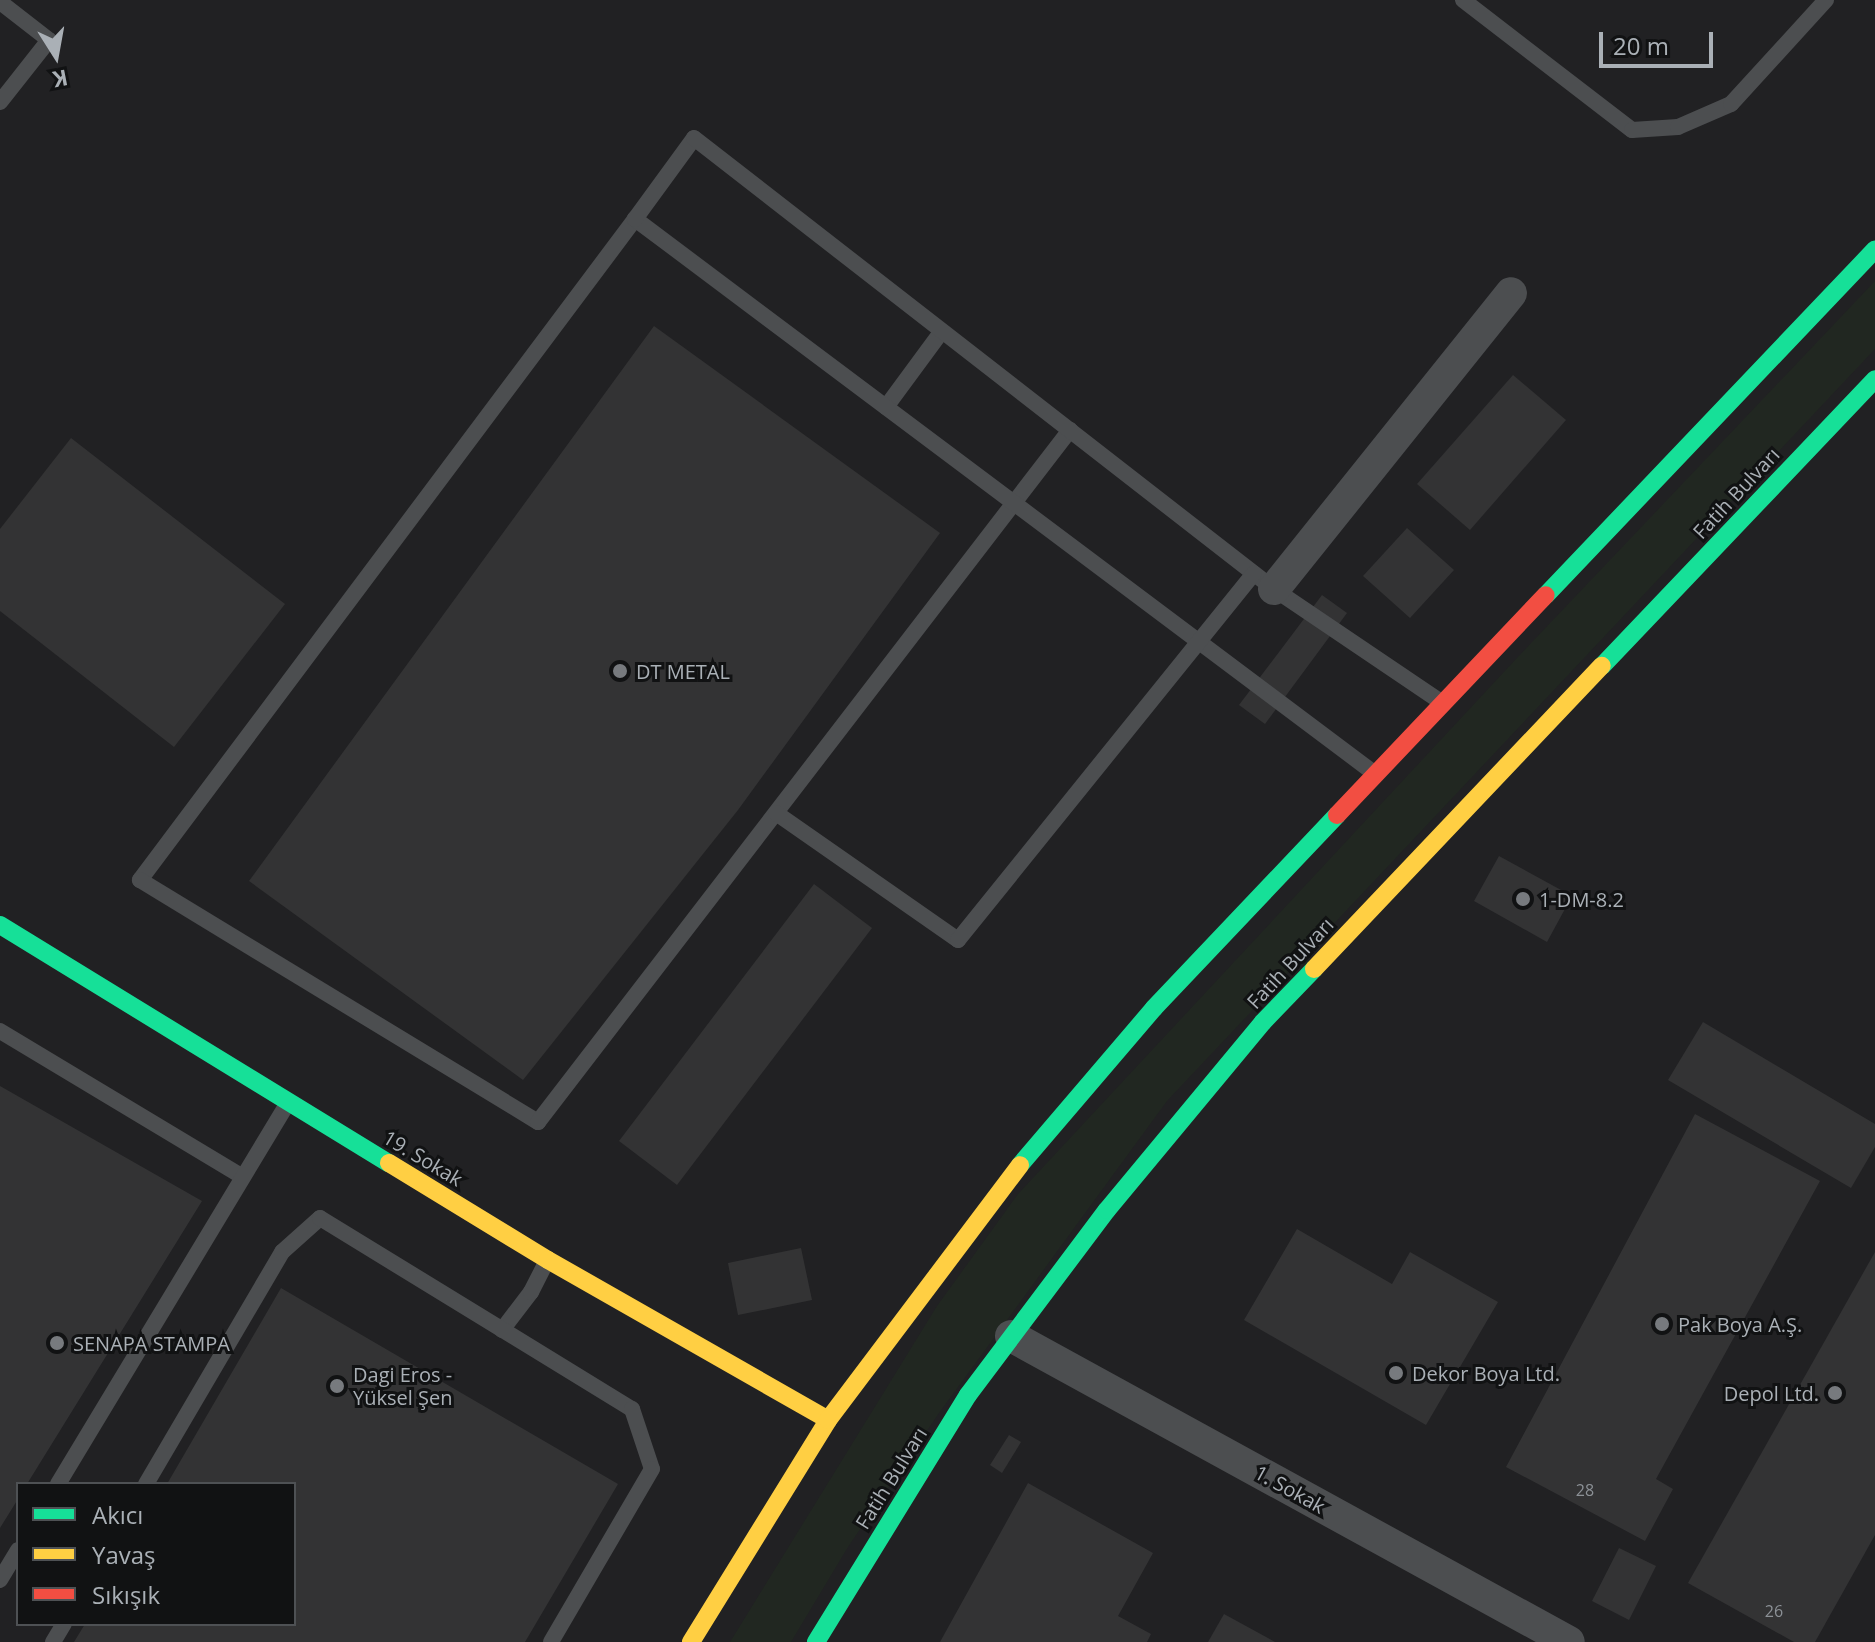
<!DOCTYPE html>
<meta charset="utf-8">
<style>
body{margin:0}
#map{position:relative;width:1875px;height:1642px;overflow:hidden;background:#171717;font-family:"Open Sans",sans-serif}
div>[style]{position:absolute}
.built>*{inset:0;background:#212123}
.green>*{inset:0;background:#212721}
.building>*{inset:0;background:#333334}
.lane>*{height:16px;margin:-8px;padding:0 8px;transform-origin:8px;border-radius:8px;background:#4c4e50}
.street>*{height:32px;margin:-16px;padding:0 16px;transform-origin:16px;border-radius:16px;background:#4c4e50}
.fast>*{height:18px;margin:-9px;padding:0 9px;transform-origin:9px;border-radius:9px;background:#16e098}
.slow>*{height:18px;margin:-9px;padding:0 9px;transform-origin:9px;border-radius:9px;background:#ffcf43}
.jam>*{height:18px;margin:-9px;padding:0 9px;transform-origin:9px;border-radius:9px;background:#f24e42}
.dots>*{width:22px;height:22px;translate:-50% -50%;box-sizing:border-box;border:4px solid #111213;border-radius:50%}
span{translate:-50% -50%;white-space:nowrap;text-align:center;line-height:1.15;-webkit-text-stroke:6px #111213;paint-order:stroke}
.number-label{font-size:16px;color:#8c9196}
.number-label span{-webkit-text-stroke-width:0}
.street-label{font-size:20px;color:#aab0b6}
.poi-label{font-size:20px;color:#aab0b6}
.left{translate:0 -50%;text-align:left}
.right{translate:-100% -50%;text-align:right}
.legend{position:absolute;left:16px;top:1482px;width:280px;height:144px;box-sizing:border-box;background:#111213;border:2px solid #4e5154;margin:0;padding:10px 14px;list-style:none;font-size:24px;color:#aab0b6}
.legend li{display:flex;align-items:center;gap:16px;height:40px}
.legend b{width:40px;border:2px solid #4e5154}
.north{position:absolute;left:16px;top:16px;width:80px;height:80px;-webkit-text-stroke:6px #111213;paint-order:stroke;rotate:169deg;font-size:22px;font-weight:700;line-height:32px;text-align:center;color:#aab0b6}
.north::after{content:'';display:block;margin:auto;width:28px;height:36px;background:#aab0b6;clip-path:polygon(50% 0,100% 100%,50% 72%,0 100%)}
.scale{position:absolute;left:1599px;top:32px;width:114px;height:36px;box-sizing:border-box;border:4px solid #aab0b6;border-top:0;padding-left:10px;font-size:24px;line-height:28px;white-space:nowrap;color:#aab0b6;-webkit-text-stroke:6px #111213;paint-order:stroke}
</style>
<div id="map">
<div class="built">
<i style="clip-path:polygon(evenodd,0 0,1875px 0,1875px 1642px,0 1642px,0 0,18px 1484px,294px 1484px,294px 1624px,18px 1624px,18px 1484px)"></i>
</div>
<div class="green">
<i style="clip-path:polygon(1875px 281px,1875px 349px,1167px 1101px,939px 1413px,848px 1547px,791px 1642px,730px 1642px,937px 1306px,1018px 1194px,1516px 659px)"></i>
</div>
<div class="building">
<i style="clip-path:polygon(654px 326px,940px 533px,738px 810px,523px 1080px,249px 881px)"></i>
<i style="clip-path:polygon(1513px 375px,1566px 420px,1470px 530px,1417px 484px)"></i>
<i style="clip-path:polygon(71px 438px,285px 604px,174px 747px,0 611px,0 529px)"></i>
<i style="clip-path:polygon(1407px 528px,1454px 570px,1410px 618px,1363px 576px)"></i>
<i style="clip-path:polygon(1322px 595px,1347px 613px,1265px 724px,1239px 705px)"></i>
<i style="clip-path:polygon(1499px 856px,1572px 896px,1547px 942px,1474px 901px)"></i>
<i style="clip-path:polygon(814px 884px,872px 928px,677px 1185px,619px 1141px)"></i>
<i style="clip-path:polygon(1703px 1022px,1875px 1124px,1875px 1147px,1851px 1188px,1668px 1080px)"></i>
<i style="clip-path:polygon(0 1086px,202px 1201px,27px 1484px,18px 1484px,18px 1499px,0 1528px)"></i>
<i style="clip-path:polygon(1695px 1114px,1820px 1181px,1656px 1479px,1673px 1489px,1645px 1541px,1506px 1467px)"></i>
<i style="clip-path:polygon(1297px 1229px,1392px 1284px,1410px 1252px,1498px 1302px,1426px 1425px,1244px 1320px)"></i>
<i style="clip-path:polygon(801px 1248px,812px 1300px,738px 1315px,728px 1263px)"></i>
<i style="clip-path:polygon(1875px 1252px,1875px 1535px,1815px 1642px,1794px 1642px,1688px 1583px)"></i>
<i style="clip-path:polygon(281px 1288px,618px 1484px,525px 1642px,74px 1642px,85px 1624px,294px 1624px,294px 1484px,167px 1484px)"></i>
<i style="clip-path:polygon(1009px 1435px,1021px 1442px,1002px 1473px,990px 1465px)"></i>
<i style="clip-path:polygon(1028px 1483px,1153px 1553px,1118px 1616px,1151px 1634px,1147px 1642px,940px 1642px)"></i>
<i style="clip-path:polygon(1619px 1548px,1656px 1566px,1629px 1620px,1592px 1601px)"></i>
<i style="clip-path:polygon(1224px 1614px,1275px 1642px,1208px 1642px)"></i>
</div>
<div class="lane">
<i style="left:1463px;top:0;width:213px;rotate:37.6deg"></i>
<i style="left:1632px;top:130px;width:46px;rotate:-3.7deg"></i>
<i style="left:1678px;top:127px;width:58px;rotate:-23.5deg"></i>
<i style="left:1731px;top:104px;width:141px;rotate:-47.6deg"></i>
<i style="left:0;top:2px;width:62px;rotate:37.8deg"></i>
<i style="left:49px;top:40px;width:79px;rotate:128.3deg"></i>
<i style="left:635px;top:219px;width:826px;rotate:126.83deg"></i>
<i style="left:140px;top:880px;width:466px;rotate:31.3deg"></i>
<i style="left:538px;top:1122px;width:873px;rotate:-52.45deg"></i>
<i style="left:886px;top:407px;width:94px;rotate:-53.6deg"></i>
<i style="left:1374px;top:773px;width:924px;rotate:-143.14deg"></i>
<i style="left:635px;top:219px;width:100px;rotate:-53.9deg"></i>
<i style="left:694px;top:138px;width:735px;rotate:37.87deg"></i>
<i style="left:1274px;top:589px;width:202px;rotate:34.1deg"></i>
<i style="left:776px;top:813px;width:222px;rotate:34.9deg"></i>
<i style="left:958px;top:940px;width:471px;rotate:-51.1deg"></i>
<i style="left:0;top:1031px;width:283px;rotate:31deg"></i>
<i style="left:502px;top:1330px;width:48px;rotate:-52.7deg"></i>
<i style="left:531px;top:1292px;width:35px;rotate:-63deg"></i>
<i style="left:58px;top:1484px;width:445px;rotate:-58.9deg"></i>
<i style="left:146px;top:1484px;width:269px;rotate:-59.6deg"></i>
<i style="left:282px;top:1252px;width:51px;rotate:-41.8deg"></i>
<i style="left:320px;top:1218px;width:366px;rotate:31.5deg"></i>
<i style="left:632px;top:1409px;width:63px;rotate:71.6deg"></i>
<i style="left:652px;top:1469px;width:200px;rotate:120.3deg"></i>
<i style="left:0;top:1580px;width:35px;rotate:-59deg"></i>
<i style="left:53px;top:1642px;width:21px;rotate:-59deg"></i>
</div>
<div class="street">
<i style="left:1274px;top:589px;width:379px;rotate:-51.3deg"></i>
<i style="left:1011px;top:1336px;width:636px;rotate:28.74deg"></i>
</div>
<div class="fast">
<i style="left:1546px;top:595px;width:477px;rotate:-46.4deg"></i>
<i style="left:1602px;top:666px;width:396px;rotate:-46.4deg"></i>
<i style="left:0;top:925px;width:456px;rotate:31.5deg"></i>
<i style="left:1020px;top:1165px;width:206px;rotate:-49.5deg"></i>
<i style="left:1154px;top:1008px;width:266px;rotate:-46.5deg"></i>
<i style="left:816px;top:1642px;width:290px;rotate:-58.4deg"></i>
<i style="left:968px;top:1395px;width:231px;rotate:-53.1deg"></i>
<i style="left:1107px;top:1210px;width:244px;rotate:-50.3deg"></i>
<i style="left:1263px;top:1022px;width:74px;rotate:-46.1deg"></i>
</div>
<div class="slow">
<i style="left:1314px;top:969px;width:418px;rotate:-46.5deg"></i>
<i style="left:389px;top:1163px;width:186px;rotate:31.4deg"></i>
<i style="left:548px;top:1260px;width:322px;rotate:29.7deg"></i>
<i style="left:691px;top:1642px;width:261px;rotate:-58.3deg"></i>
<i style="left:828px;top:1420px;width:319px;rotate:-53deg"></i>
</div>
<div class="jam">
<i style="left:1337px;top:815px;width:303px;rotate:-46.5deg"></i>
</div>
<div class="dots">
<i style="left:620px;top:671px;background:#777a7e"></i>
<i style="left:1523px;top:899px;background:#777a7e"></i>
<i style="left:1662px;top:1324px;background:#777a7e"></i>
<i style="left:57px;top:1343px;background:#777a7e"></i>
<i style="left:1396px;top:1373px;background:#777a7e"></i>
<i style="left:337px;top:1386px;background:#777a7e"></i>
<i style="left:1835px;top:1393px;background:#777a7e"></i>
</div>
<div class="number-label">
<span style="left:1585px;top:1490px">28</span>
<span style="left:1774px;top:1611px">26</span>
</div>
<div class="street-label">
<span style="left:1736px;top:493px;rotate:-47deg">Fatih Bulvarı</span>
<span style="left:1290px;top:963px;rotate:-47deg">Fatih Bulvarı</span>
<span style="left:423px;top:1158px;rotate:31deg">19. Sokak</span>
<span style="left:891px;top:1478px;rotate:-58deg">Fatih Bulvarı</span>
<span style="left:1290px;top:1489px;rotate:29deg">1. Sokak</span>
</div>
<div class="poi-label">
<span class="left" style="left:636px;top:671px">DT METAL</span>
<span class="left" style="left:1539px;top:899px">1-DM-8.2</span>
<span class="left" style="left:1678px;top:1324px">Pak Boya A.Ş.</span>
<span class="left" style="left:73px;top:1343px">SENAPA STAMPA</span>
<span class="left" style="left:1412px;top:1373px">Dekor Boya Ltd.</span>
<span class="left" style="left:353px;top:1386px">Dagi Eros -<br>Yüksel Şen</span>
<span class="right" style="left:1819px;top:1393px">Depol Ltd.</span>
</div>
<ul class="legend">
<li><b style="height:10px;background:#16e098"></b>Akıcı</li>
<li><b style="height:10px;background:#ffcf43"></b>Yavaş</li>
<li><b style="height:10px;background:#f24e42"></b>Sıkışık</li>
</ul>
<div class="north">K</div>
<div class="scale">20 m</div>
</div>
